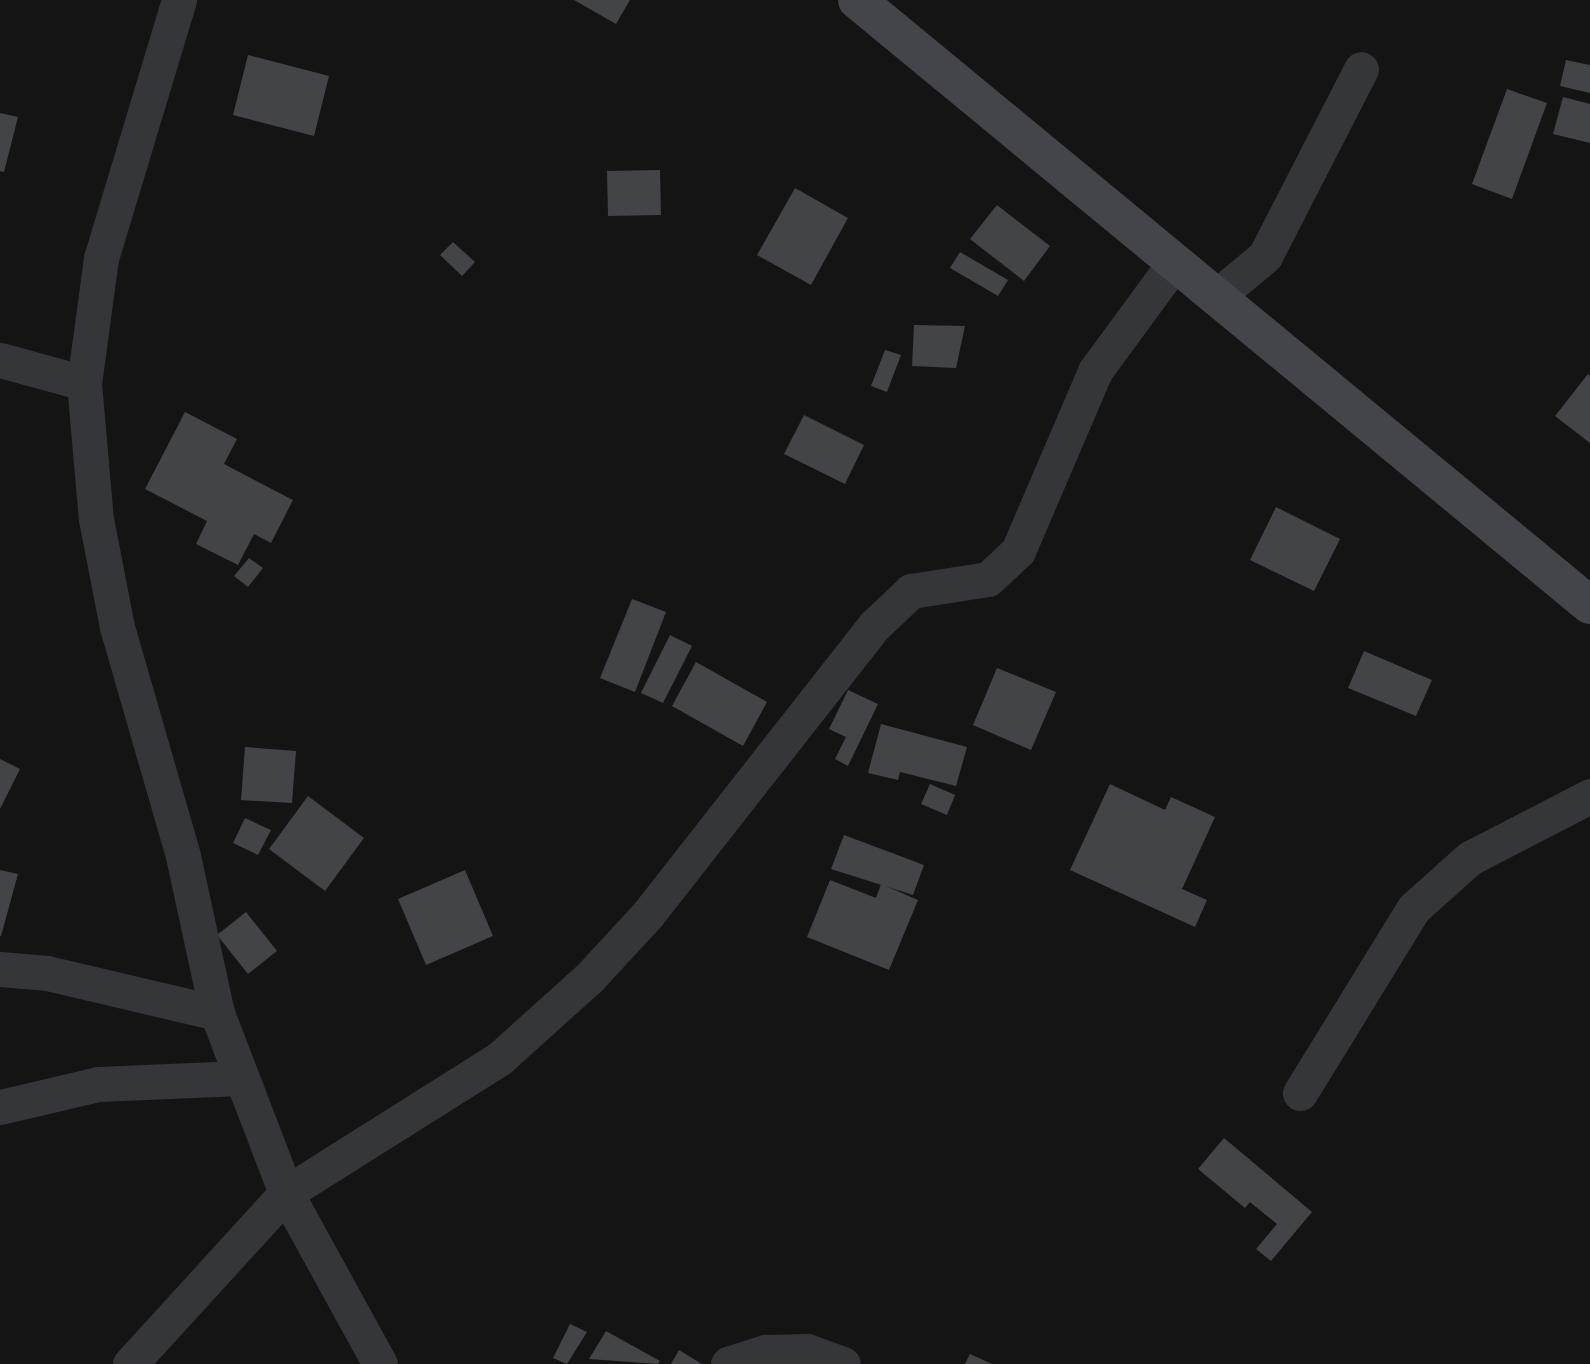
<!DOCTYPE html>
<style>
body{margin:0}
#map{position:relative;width:1590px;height:1364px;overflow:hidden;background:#141415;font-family:Lato,sans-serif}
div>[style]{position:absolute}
.building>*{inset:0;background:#434448}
.street>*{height:35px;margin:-17.5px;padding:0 17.5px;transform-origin:17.5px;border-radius:17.5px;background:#35363a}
.secondary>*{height:38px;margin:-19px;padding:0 19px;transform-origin:19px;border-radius:19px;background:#43454a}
span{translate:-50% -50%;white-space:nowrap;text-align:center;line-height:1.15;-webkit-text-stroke:5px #0f0f10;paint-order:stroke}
</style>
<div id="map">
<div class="building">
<i style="clip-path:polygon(574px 0,630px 0,616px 24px)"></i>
<i style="clip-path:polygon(248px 55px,329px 76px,314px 136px,233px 115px)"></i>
<i style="clip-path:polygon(1566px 60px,1590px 65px,1590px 93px,1560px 86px)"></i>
<i style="clip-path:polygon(1507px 89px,1547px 103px,1512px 199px,1472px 184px)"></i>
<i style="clip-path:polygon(1563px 97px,1590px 104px,1590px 143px,1553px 134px)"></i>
<i style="clip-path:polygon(0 113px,18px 117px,4px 172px,0 171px)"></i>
<i style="clip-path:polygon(660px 170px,661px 215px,608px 216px,607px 171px)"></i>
<i style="clip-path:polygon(795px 188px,848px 218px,811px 285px,757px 255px)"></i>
<i style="clip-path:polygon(997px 205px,1050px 246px,1024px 281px,970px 239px)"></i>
<i style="clip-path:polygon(453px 242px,475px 262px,462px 276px,440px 255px)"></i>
<i style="clip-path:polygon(960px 252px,1008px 280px,998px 296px,950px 268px)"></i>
<i style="clip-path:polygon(914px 325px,965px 326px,956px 368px,912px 366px)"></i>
<i style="clip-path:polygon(885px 350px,901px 355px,887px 392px,871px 386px)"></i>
<i style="clip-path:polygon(1588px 374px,1590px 376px,1590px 443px,1555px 416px)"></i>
<i style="clip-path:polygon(185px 412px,237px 439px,224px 464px,293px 500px,271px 543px,254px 534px,238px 565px,196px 544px,207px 521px,145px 489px)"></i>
<i style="clip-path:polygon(804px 415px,864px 445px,845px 484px,784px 454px)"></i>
<i style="clip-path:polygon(1276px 507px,1340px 539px,1314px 591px,1250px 560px)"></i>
<i style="clip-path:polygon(249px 558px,263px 568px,248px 587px,234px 576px)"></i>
<i style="clip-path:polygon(632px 599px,666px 612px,635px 692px,600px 678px)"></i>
<i style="clip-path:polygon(670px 635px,692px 646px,663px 703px,641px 693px)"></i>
<i style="clip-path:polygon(1364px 651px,1432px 680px,1416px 716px,1348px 688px)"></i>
<i style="clip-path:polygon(696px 662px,767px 702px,743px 746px,672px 706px)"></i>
<i style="clip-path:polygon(997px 668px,1056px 692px,1031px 750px,973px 725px)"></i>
<i style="clip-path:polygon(848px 690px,878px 704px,848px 766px,835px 759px,846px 737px,829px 729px)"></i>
<i style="clip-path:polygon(881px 724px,967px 747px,956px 786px,900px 772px,898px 780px,868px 773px)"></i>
<i style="clip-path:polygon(245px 747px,296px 751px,292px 803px,241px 800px)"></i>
<i style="clip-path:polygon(0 759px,20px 769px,0 809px)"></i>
<i style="clip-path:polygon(930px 784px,955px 795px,947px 815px,921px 804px)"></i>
<i style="clip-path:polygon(1110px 784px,1165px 810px,1171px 797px,1215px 817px,1182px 889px,1207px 900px,1195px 927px,1070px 870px)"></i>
<i style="clip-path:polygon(308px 796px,364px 838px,325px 891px,269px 849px)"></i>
<i style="clip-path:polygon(245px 818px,271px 830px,258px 855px,233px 843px)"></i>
<i style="clip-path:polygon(844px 835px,924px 865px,913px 895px,831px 869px)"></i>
<i style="clip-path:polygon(0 870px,18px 874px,1px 936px,0 936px)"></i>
<i style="clip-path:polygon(465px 870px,493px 936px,426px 965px,398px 899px)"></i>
<i style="clip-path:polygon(830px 880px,876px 898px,881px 884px,918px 900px,889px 970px,807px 937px)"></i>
<i style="clip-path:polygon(246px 912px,277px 951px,248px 974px,217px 935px)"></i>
<i style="clip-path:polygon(1224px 1138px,1312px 1212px,1271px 1261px,1256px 1249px,1277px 1224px,1250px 1202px,1245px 1208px,1198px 1169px)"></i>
<i style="clip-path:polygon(570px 1324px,587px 1332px,567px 1364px,553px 1358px)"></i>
<i style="clip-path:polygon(606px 1331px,660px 1361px,658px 1364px,589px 1359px)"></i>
<i style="clip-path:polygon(679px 1350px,702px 1364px,671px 1364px)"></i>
<i style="clip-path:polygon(970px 1354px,992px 1364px,965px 1364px)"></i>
</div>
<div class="street">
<i style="left:179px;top:0;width:270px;rotate:106.8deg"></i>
<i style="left:101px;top:258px;width:126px;rotate:97.7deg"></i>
<i style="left:84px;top:383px;width:137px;rotate:85deg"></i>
<i style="left:96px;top:519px;width:110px;rotate:79deg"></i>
<i style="left:117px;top:627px;width:238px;rotate:73.9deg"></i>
<i style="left:183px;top:856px;width:161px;rotate:77.8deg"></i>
<i style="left:217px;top:1013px;width:193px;rotate:69deg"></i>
<i style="left:286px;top:1193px;width:195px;rotate:61.2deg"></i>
<i style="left:1216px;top:297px;width:64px;rotate:-39.9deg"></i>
<i style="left:1265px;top:256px;width:210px;rotate:-62.8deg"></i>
<i style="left:0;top:360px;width:87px;rotate:15.3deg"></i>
<i style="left:0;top:969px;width:47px;rotate:4.9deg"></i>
<i style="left:47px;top:973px;width:175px;rotate:13.2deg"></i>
<i style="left:1300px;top:1093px;width:217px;rotate:-58.4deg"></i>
<i style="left:1414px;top:908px;width:75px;rotate:-41.8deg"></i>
<i style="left:1470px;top:858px;width:135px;rotate:-27.3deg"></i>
<i style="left:0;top:1107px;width:101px;rotate:-13.2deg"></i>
<i style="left:98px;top:1084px;width:142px;rotate:-2.4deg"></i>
<i style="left:130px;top:1364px;width:231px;rotate:-47.6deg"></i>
<i style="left:286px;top:1193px;width:253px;rotate:-32.2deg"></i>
<i style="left:500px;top:1058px;width:120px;rotate:-42deg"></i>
<i style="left:589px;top:978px;width:87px;rotate:-47.3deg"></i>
<i style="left:648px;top:914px;width:367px;rotate:-51.9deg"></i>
<i style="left:875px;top:625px;width:50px;rotate:-43.4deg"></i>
<i style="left:911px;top:591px;width:78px;rotate:-8.9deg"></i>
<i style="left:988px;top:579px;width:41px;rotate:-43deg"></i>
<i style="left:1018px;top:551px;width:196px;rotate:-66.8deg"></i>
<i style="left:1095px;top:371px;width:135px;rotate:-53.7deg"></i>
<i style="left:728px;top:1364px;width:40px;rotate:-18deg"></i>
<i style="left:766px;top:1352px;width:41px;rotate:-1.4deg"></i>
<i style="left:807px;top:1351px;width:38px;rotate:20deg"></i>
</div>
<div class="secondary">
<i style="left:857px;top:0;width:950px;rotate:39.54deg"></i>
</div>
</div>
